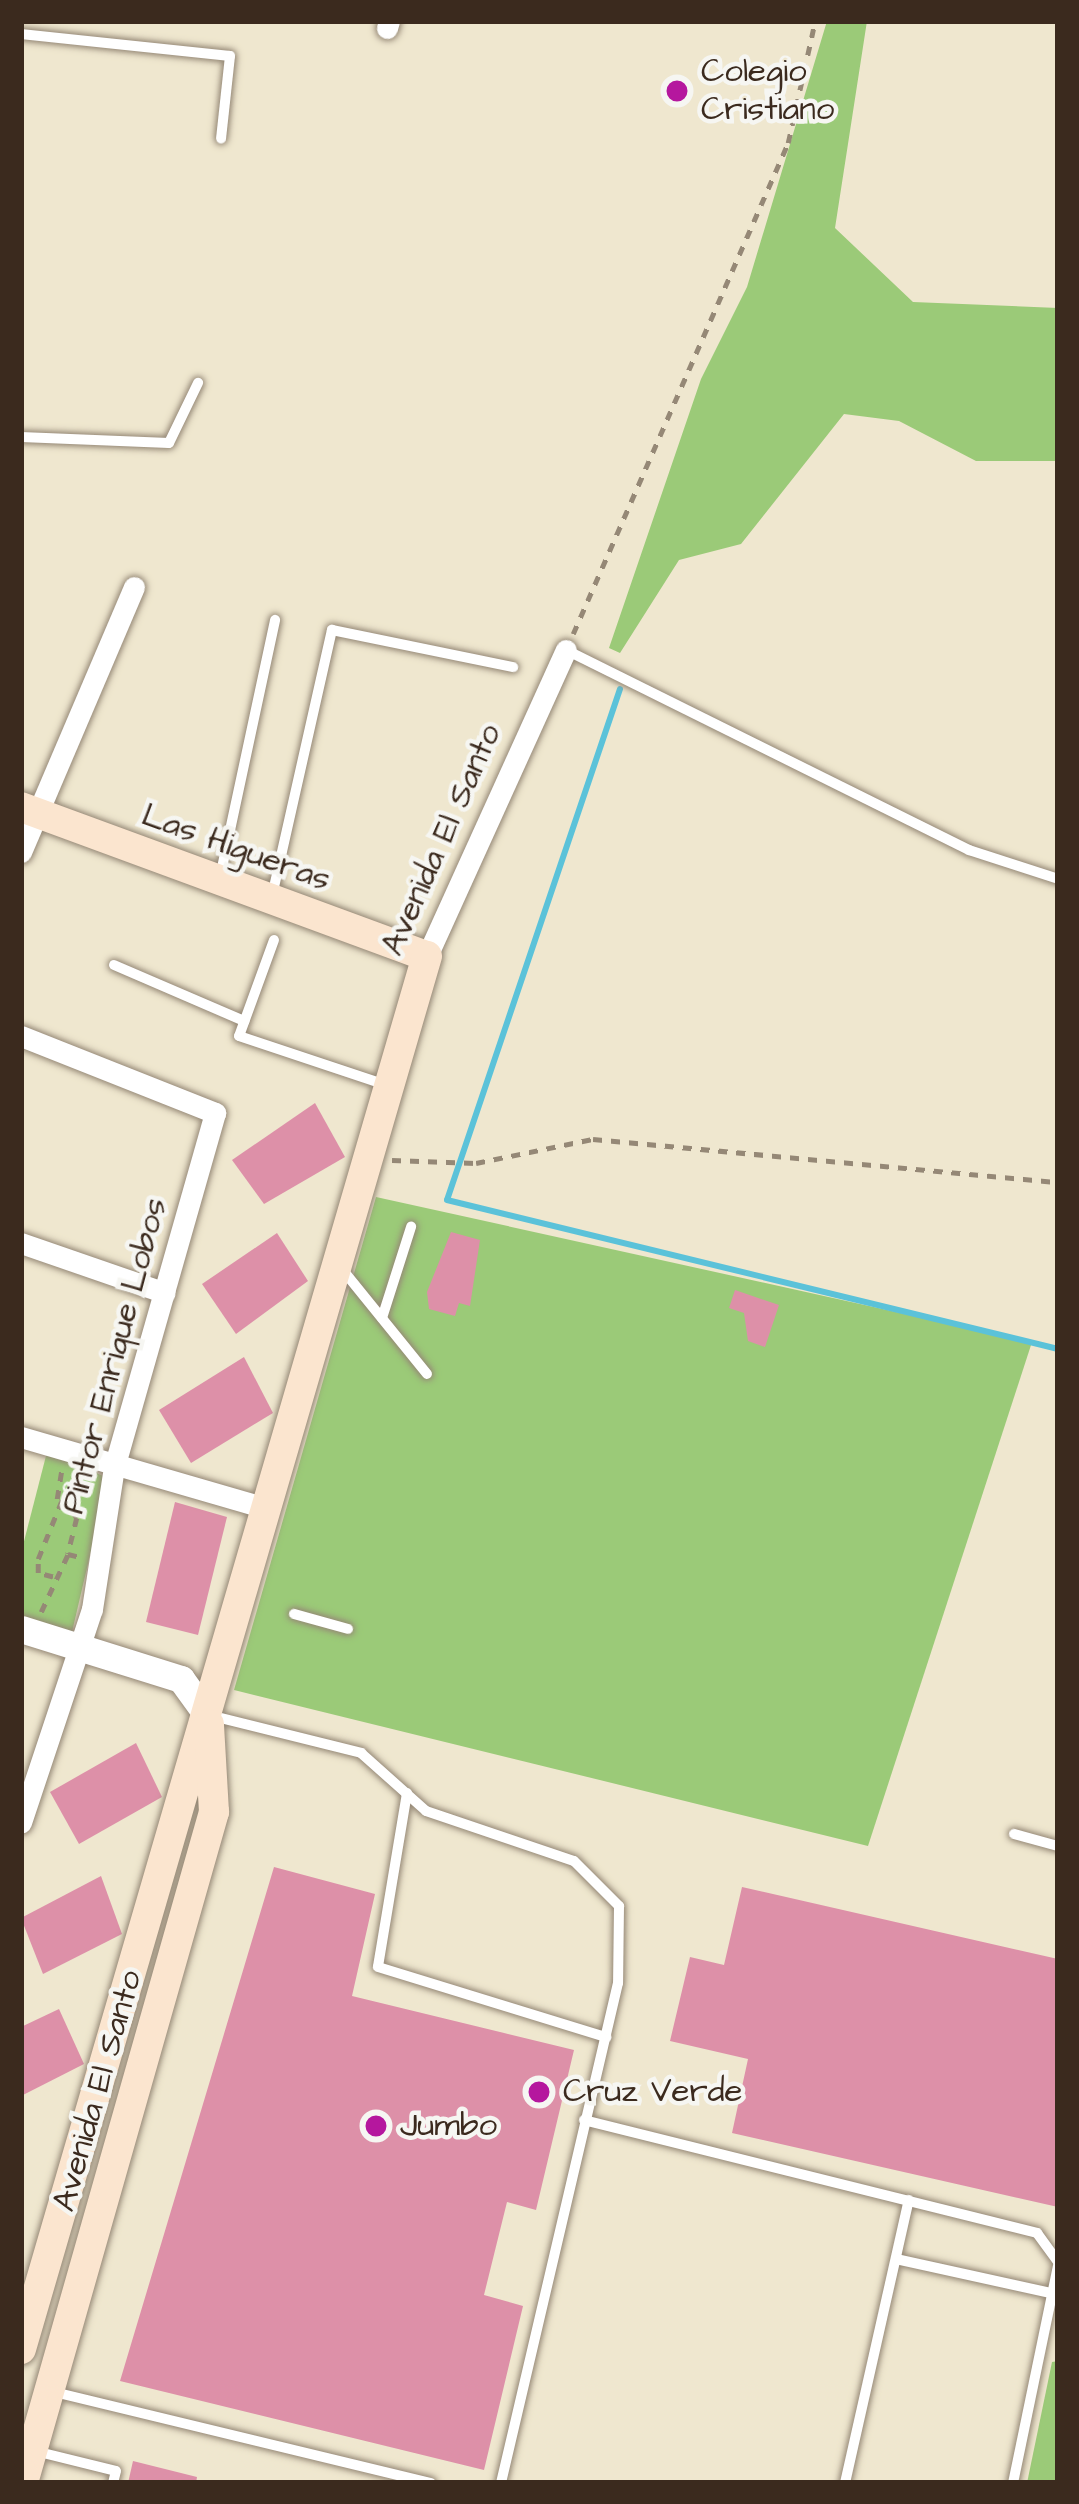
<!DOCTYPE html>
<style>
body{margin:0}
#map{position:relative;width:1079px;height:2504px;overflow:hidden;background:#efe7cf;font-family:"Architects Daughter",sans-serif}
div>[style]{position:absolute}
.green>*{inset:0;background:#9bca78}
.stream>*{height:6px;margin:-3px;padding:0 3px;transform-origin:3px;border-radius:3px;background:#5bc2d9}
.building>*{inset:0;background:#dd90a8}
.path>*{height:4.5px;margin-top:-2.25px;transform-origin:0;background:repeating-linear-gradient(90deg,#958876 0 9px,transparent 0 18px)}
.roads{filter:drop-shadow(0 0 3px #958876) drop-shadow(0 0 3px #958876)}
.service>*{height:10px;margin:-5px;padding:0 5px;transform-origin:5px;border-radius:5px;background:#fff}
.minor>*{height:21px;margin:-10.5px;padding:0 10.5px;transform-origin:10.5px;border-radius:10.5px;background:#fff}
.tertiary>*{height:27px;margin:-13.5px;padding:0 13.5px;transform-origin:13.5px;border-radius:13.5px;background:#fff}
.secondary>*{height:30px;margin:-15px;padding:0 15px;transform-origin:15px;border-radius:15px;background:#fbe5cf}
.dots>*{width:33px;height:33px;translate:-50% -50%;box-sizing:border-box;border:6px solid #f6f6f2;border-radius:50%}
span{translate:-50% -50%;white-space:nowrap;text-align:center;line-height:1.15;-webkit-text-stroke:9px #f6f6f2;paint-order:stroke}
.poi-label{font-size:33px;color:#3b2a1e}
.left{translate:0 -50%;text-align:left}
.street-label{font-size:33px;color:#3b2a1e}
.frame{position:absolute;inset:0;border:24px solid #3b2a1e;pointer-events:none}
</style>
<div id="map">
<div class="green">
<i style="clip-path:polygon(827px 21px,867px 21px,835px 228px,913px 302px,1058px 308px,1058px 461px,976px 461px,899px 421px,844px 414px,741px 544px,679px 560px,620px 653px,609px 648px,701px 379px,747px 287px)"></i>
<i style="clip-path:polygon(376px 1197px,1032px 1342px,868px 1846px,234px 1690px)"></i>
<i style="clip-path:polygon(47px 1452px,108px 1478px,72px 1632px,21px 1619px,21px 1553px)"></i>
<i style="clip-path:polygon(1058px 2361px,1058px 2483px,1027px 2483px,1052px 2362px)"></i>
</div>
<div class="stream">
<i style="left:620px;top:689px;width:539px;rotate:108.7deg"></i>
<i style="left:447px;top:1200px;width:629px;rotate:13.7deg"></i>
</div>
<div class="building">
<i style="clip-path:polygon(315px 1103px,345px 1157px,264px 1204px,232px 1160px)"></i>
<i style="clip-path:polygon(451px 1232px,480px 1240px,470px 1306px,459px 1303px,455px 1316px,429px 1309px,427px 1292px)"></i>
<i style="clip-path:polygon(277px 1233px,308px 1281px,236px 1334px,202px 1284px)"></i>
<i style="clip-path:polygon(735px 1290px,779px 1305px,765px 1347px,748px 1341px,744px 1313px,729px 1308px)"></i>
<i style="clip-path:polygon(244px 1357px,273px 1413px,191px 1463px,159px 1410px)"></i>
<i style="clip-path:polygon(175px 1502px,227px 1517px,198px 1635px,146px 1622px)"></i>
<i style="clip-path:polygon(136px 1743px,162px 1797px,79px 1844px,50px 1792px)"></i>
<i style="clip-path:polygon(274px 1867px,375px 1894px,352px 1996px,574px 2050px,536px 2210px,507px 2202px,484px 2295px,523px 2306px,484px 2470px,120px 2381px)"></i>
<i style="clip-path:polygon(101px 1876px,122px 1934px,43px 1974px,21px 1918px)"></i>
<i style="clip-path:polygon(742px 1887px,1058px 1959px,1058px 2207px,732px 2133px,748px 2059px,670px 2041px,690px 1957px,724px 1965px)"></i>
<i style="clip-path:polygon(59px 2009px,84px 2064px,21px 2096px,21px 2027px)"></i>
<i style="clip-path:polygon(133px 2461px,197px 2477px,196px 2483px,128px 2483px)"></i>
</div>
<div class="path">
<i style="left:573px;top:634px;width:536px;rotate:-66.35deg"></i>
<i style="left:788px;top:143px;width:125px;rotate:-77.5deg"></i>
<i style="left:392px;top:1160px;width:84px;rotate:2deg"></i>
<i style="left:476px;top:1163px;width:119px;rotate:-11.6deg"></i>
<i style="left:593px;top:1139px;width:467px;rotate:5.3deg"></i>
<i style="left:57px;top:1499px;width:30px;rotate:-81deg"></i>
<i style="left:53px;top:1577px;width:16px;rotate:-165deg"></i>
<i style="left:38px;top:1573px;width:14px;rotate:-90deg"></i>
<i style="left:38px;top:1559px;width:69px;rotate:-67.9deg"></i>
<i style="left:64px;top:1495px;width:26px;rotate:61deg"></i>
<i style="left:77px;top:1518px;width:37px;rotate:104deg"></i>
<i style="left:41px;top:1612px;width:64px;rotate:-65deg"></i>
<i style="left:68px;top:1554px;width:12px;rotate:14deg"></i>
</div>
<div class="roads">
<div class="service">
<i style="left:21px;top:34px;width:210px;rotate:6deg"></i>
<i style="left:230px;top:56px;width:83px;rotate:96.2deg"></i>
<i style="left:21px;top:437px;width:148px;rotate:2.3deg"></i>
<i style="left:169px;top:443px;width:67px;rotate:-64.2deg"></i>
<i style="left:566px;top:650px;width:450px;rotate:26.4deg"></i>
<i style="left:969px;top:850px;width:94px;rotate:18deg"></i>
<i style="left:220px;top:877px;width:263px;rotate:-77.9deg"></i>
<i style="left:272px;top:896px;width:273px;rotate:-77.3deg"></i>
<i style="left:332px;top:630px;width:185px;rotate:11.6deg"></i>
<i style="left:274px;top:940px;width:102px;rotate:110deg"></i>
<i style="left:239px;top:1036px;width:155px;rotate:18.4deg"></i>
<i style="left:114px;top:965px;width:142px;rotate:23.3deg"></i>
<i style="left:342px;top:1269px;width:135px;rotate:51deg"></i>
<i style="left:382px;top:1318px;width:96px;rotate:-72.3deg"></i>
<i style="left:294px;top:1614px;width:56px;rotate:15.5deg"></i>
<i style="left:213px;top:1716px;width:153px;rotate:14deg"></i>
<i style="left:361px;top:1753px;width:87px;rotate:41.7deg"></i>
<i style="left:426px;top:1811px;width:156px;rotate:18.7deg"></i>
<i style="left:574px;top:1861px;width:64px;rotate:45deg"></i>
<i style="left:619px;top:1906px;width:77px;rotate:90.7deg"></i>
<i style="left:618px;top:1983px;width:514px;rotate:103.17deg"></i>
<i style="left:407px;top:1793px;width:176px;rotate:99.5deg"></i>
<i style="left:378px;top:1967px;width:239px;rotate:17.1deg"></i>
<i style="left:1014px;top:1834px;width:46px;rotate:15.3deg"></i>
<i style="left:584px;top:2120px;width:467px;rotate:14deg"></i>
<i style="left:1037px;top:2233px;width:36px;rotate:54deg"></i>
<i style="left:896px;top:2259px;width:163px;rotate:12.4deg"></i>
<i style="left:50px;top:2391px;width:392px;rotate:13.6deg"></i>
<i style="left:35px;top:2451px;width:83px;rotate:13.9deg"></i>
<i style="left:116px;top:2471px;width:12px;rotate:104deg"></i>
<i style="left:845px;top:2483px;width:290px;rotate:-77.3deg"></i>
<i style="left:1013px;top:2483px;width:223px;rotate:-78.3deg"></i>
</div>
<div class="minor">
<i style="left:387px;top:28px;width:7px;rotate:-74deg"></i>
<i style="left:21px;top:852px;width:288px;rotate:-66.9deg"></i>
<i style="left:427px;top:956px;width:336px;rotate:-65.6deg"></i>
<i style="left:21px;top:1036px;width:209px;rotate:21.6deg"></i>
<i style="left:215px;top:1113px;width:368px;rotate:105.9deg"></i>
<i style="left:114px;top:1467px;width:144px;rotate:98.8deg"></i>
<i style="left:92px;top:1609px;width:225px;rotate:108.4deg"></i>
<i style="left:21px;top:1243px;width:152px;rotate:19.1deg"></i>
<i style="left:21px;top:1437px;width:251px;rotate:16.2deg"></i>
</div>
<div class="tertiary">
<i style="left:21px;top:1629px;width:168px;rotate:17.4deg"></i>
<i style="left:181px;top:1679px;width:44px;rotate:54.2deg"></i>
</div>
<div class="secondary">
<i style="left:21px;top:807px;width:432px;rotate:20.2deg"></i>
<i style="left:427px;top:956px;width:1451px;rotate:106.25deg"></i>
<i style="left:23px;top:2483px;width:698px;rotate:-74.11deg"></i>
<i style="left:214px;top:1812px;width:88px;rotate:-93.3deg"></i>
</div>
</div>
<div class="dots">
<i style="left:677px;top:91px;background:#b5179e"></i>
<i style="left:539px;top:2092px;background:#b5179e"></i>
<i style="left:376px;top:2126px;background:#b5179e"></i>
</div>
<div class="poi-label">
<span class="left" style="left:701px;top:91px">Colegio<br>Cristiano</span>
<span class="left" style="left:563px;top:2092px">Cruz Verde</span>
<span class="left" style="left:400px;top:2126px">Jumbo</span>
</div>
<div class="street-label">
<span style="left:442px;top:840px;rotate:-66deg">Avenida El Santo</span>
<span style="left:236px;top:848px;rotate:20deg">Las Higueras</span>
<span style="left:115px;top:1356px;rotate:-75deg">Pintor Enrique Lobos</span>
<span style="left:98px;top:2091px;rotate:-74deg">Avenida El Santo</span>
</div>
<div class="frame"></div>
</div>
